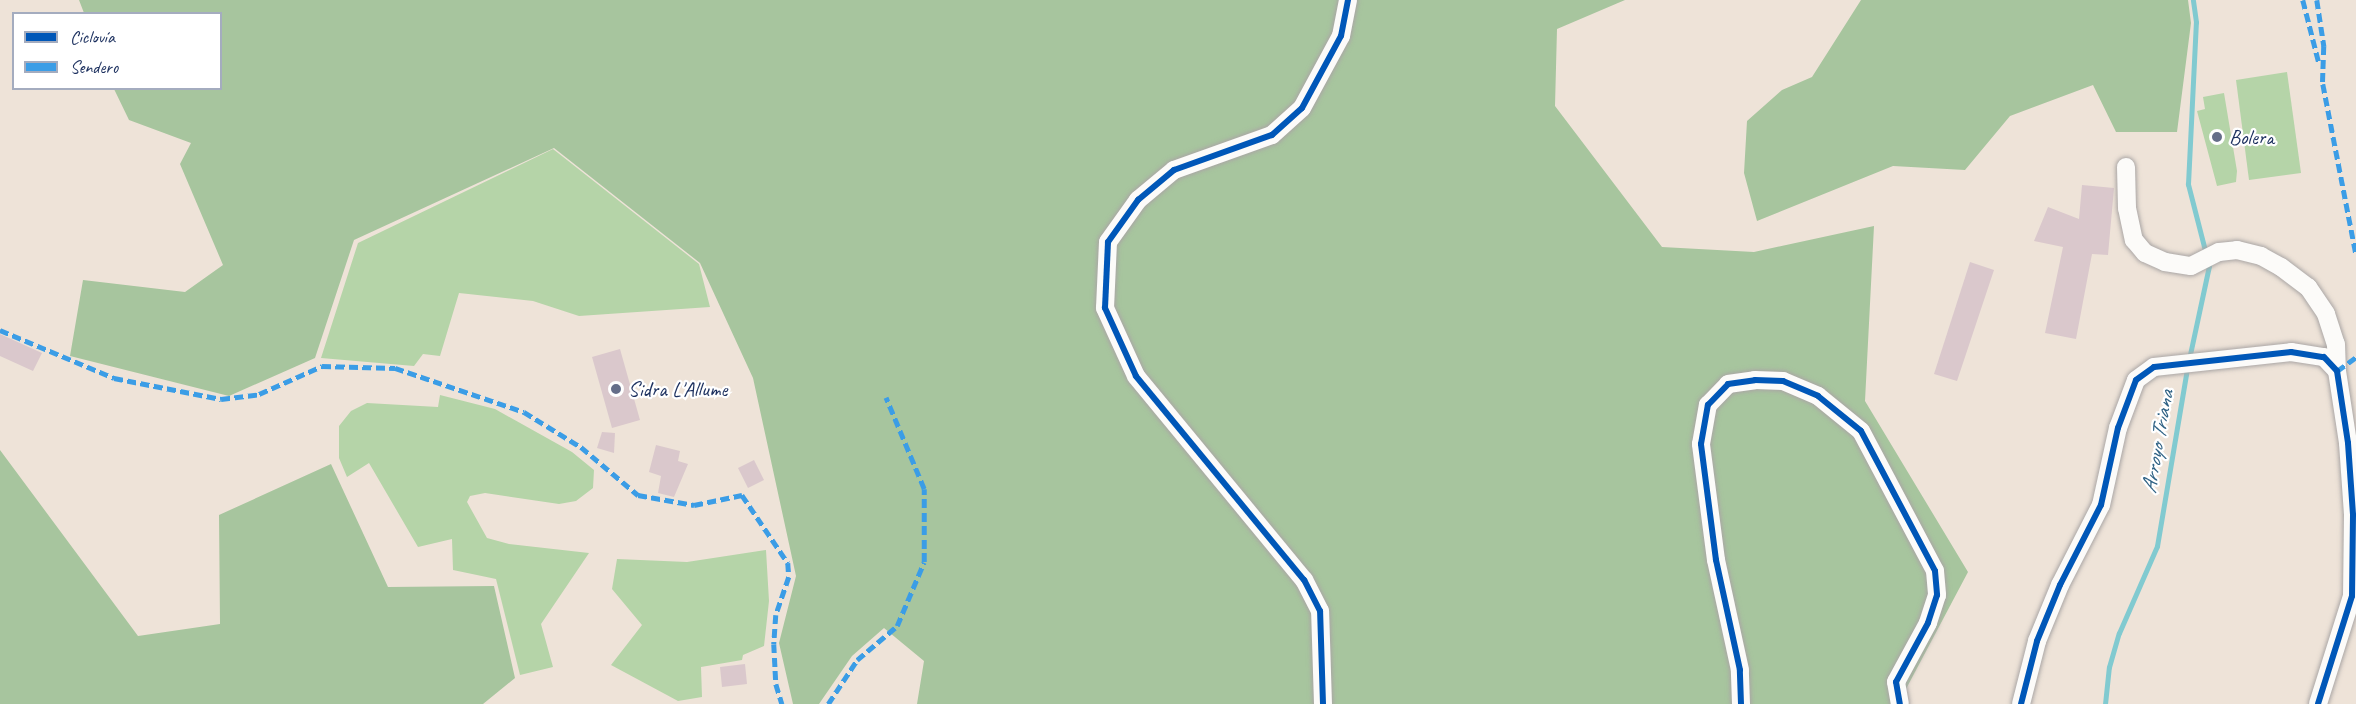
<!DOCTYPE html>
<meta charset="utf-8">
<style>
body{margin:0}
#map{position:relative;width:2356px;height:704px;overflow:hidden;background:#eee3d8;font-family:Caveat,sans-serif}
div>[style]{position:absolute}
.green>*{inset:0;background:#b5d4a8}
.forest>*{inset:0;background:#a7c59e}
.stream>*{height:5px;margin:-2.5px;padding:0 2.5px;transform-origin:2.5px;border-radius:2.5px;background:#81cad0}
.building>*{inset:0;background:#dac8cc}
.roads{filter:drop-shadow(0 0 2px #aaa6a5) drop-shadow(0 0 2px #aaa6a5)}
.minor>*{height:18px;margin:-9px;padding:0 9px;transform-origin:9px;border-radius:9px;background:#fcfbf9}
.quiet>*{height:4.5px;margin-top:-2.25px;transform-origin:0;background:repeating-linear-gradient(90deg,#3b9de6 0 9px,transparent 0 13.5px)}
.cycleway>*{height:6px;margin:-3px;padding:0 3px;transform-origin:3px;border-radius:3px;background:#0057b8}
.dots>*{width:16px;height:16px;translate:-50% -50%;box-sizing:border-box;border:3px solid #fff;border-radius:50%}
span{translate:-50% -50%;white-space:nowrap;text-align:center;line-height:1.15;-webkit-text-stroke:4.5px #fff;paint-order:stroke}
.poi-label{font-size:21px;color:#1b2f5e}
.left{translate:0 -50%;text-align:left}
.water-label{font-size:22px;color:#2e6184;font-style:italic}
.legend{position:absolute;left:12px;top:12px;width:210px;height:78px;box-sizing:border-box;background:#fff;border:2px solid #a4acbf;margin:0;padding:8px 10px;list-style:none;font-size:18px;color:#1b2f5e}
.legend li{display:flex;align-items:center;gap:12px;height:30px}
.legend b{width:30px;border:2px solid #a4acbf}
</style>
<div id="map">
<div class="green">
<i style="clip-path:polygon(2287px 72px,2301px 173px,2249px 180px,2236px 80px)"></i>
<i style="clip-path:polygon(2224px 93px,2237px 171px,2236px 182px,2217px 186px,2197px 111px,2205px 109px,2203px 97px)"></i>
<i style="clip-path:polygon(553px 149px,699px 264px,710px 307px,579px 316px,533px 301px,459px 293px,440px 356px,423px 354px,414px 366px,321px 358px,358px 243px)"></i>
<i style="clip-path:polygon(440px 395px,495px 409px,572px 452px,594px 470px,593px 488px,576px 501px,559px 504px,485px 493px,470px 496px,467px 502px,487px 538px,509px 544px,589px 553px,541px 624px,553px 667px,520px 675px,496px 579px,453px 570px,452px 539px,418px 547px,369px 463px,347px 477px,339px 458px,339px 426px,351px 411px,367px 403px,438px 407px)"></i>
<i style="clip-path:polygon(766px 550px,769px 601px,764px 646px,743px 655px,742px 660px,701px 667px,702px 697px,678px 701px,611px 665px,642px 625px,612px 589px,617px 559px,687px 562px)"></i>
</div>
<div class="forest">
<i style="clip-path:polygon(79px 0,1625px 0,1557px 29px,1555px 106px,1662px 247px,1754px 252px,1874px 226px,1865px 401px,1968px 572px,1898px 704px,917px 704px,924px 661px,884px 628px,852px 656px,819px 704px,793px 704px,779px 643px,796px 576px,753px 378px,700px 263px,554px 148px,354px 240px,315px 358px,229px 396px,70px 356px,83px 280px,185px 292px,223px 265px,180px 164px,191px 143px,129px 120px,114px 89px,220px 88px,220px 14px,84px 13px)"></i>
<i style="clip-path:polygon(1861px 0,2188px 0,2191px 23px,2177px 132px,2116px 132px,2093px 85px,2010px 116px,1965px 170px,1893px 166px,1757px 221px,1744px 173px,1747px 121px,1782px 90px,1812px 77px)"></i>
<i style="clip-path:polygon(0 450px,138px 636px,220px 624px,219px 515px,331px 464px,388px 587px,494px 586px,515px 678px,483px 704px,0 704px)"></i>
</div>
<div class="stream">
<i style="left:2189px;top:359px;width:95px;rotate:-77.9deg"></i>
<i style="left:2209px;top:266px;width:85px;rotate:-104.4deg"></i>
<i style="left:2188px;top:184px;width:162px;rotate:-87.2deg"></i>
<i style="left:2196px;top:22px;width:22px;rotate:-98deg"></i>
<i style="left:2105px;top:704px;width:37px;rotate:-84deg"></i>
<i style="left:2109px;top:667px;width:35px;rotate:-74deg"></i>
<i style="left:2119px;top:633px;width:95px;rotate:-66.4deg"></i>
<i style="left:2157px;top:546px;width:181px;rotate:-80.4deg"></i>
</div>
<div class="building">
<i style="clip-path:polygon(2082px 185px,2114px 188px,2108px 255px,2092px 254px,2076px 339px,2045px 333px,2063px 247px,2034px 241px,2048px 207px,2079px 219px)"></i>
<i style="clip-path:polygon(1970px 262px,1994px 270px,1957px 381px,1934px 374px)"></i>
<i style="clip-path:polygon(0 334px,42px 353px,33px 371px,0 356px)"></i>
<i style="clip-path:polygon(620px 349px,640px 420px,612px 428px,592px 357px)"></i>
<i style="clip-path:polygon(602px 432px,615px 433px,614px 453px,597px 448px)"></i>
<i style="clip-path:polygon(656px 445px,680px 451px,678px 461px,688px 464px,674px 497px,658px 493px,661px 476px,649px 472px)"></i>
<i style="clip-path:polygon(754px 460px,764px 480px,748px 488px,738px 468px)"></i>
<i style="clip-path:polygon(745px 664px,747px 684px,722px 687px,720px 667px)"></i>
</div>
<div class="roads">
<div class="minor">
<i style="left:2126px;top:167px;width:41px;rotate:88.6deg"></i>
<i style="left:2127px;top:208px;width:33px;rotate:78deg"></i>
<i style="left:2134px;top:240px;width:17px;rotate:50deg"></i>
<i style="left:2145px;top:253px;width:22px;rotate:24deg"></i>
<i style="left:2165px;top:262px;width:26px;rotate:9deg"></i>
<i style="left:2191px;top:266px;width:31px;rotate:-27deg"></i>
<i style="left:2219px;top:252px;width:18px;rotate:-6deg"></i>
<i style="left:2237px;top:250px;width:25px;rotate:14deg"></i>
<i style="left:2261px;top:256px;width:23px;rotate:29deg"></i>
<i style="left:2281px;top:267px;width:34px;rotate:37deg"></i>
<i style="left:2308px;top:287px;width:32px;rotate:56deg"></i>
<i style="left:2326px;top:314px;width:32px;rotate:72deg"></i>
<i style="left:2336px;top:344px;width:27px;rotate:88deg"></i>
<i style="left:1323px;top:704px;width:93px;rotate:-91.8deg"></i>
<i style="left:1320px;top:611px;width:35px;rotate:-117deg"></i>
<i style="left:1304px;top:580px;width:264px;rotate:-129.5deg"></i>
<i style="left:1136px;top:376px;width:75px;rotate:-114.5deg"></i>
<i style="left:1105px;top:308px;width:66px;rotate:-87.4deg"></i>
<i style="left:1108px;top:242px;width:52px;rotate:-54.5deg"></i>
<i style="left:1138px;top:200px;width:47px;rotate:-39.8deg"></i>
<i style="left:1174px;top:170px;width:104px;rotate:-19.7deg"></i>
<i style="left:1272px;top:135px;width:40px;rotate:-42deg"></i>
<i style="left:1302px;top:108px;width:82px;rotate:-61.6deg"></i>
<i style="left:1341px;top:36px;width:37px;rotate:-79deg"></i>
<i style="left:1741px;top:704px;width:34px;rotate:-92deg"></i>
<i style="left:1740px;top:670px;width:113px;rotate:-102.3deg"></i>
<i style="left:1716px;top:560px;width:117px;rotate:-97.4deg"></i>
<i style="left:1701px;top:444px;width:40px;rotate:-80deg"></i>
<i style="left:1708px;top:405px;width:29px;rotate:-46deg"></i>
<i style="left:1728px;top:384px;width:27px;rotate:-8deg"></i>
<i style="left:1755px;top:380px;width:28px;rotate:2deg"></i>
<i style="left:1783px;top:381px;width:38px;rotate:23deg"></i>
<i style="left:1818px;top:396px;width:55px;rotate:39.1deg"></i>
<i style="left:1861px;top:431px;width:158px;rotate:62.1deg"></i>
<i style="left:1935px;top:571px;width:24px;rotate:85deg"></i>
<i style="left:1937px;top:595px;width:29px;rotate:108deg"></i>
<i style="left:1928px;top:623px;width:67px;rotate:118.5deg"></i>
<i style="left:1896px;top:682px;width:22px;rotate:80deg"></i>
<i style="left:2021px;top:704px;width:65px;rotate:-75.7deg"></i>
<i style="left:2037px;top:641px;width:61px;rotate:-67.7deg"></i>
<i style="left:2060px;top:585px;width:90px;rotate:-62.9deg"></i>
<i style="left:2101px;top:505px;width:79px;rotate:-77.6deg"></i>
<i style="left:2118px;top:428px;width:51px;rotate:-69.4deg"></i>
<i style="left:2136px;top:380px;width:22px;rotate:-36deg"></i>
<i style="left:2154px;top:367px;width:138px;rotate:-6.2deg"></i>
<i style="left:2291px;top:352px;width:33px;rotate:9deg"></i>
<i style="left:2324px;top:357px;width:19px;rotate:47deg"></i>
<i style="left:2337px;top:371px;width:73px;rotate:81.3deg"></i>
<i style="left:2348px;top:443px;width:72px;rotate:86deg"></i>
<i style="left:2353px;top:515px;width:81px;rotate:90.7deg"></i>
<i style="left:2352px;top:596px;width:113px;rotate:107.5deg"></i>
</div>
</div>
<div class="quiet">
<i style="left:2303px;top:0;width:65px;rotate:75.7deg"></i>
<i style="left:2317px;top:0;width:47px;rotate:81.3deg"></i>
<i style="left:2324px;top:46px;width:38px;rotate:92deg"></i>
<i style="left:2323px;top:84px;width:173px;rotate:79deg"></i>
<i style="left:0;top:330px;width:124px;rotate:22.8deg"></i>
<i style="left:114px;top:378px;width:109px;rotate:11.1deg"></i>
<i style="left:221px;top:399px;width:38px;rotate:-7deg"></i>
<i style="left:259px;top:394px;width:69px;rotate:-24deg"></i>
<i style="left:322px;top:366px;width:73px;rotate:1.6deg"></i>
<i style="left:395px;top:368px;width:136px;rotate:18.8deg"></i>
<i style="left:524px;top:412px;width:67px;rotate:31.6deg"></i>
<i style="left:581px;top:447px;width:75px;rotate:40.1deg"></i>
<i style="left:638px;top:495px;width:57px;rotate:10.1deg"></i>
<i style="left:694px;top:505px;width:49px;rotate:-11.8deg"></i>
<i style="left:742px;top:495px;width:82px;rotate:55.9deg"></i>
<i style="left:788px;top:563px;width:14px;rotate:86deg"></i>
<i style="left:789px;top:577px;width:40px;rotate:108.9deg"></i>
<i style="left:776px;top:615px;width:29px;rotate:94deg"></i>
<i style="left:774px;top:644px;width:40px;rotate:87.1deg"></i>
<i style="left:776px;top:684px;width:21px;rotate:73deg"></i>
<i style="left:2337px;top:371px;width:24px;rotate:-36deg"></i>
<i style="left:828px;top:704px;width:53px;rotate:-56.6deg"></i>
<i style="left:857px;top:660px;width:52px;rotate:-40.4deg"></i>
<i style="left:897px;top:626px;width:69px;rotate:-67.1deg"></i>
<i style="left:924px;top:562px;width:73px;rotate:-90deg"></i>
<i style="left:924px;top:489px;width:99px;rotate:-112.7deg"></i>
</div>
<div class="cycleway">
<i style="left:1323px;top:704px;width:93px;rotate:-91.8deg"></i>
<i style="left:1320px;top:611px;width:35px;rotate:-117deg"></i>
<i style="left:1304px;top:580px;width:264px;rotate:-129.5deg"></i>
<i style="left:1136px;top:376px;width:75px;rotate:-114.5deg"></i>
<i style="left:1105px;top:308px;width:66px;rotate:-87.4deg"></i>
<i style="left:1108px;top:242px;width:52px;rotate:-54.5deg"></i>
<i style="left:1138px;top:200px;width:47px;rotate:-39.8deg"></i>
<i style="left:1174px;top:170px;width:104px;rotate:-19.7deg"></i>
<i style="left:1272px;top:135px;width:40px;rotate:-42deg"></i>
<i style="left:1302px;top:108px;width:82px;rotate:-61.6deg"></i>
<i style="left:1341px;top:36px;width:37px;rotate:-79deg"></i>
<i style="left:1741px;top:704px;width:34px;rotate:-92deg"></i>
<i style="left:1740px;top:670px;width:113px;rotate:-102.3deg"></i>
<i style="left:1716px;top:560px;width:117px;rotate:-97.4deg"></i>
<i style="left:1701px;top:444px;width:40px;rotate:-80deg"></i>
<i style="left:1708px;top:405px;width:29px;rotate:-46deg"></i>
<i style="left:1728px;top:384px;width:27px;rotate:-8deg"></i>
<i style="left:1755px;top:380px;width:28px;rotate:2deg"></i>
<i style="left:1783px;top:381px;width:38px;rotate:23deg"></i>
<i style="left:1818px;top:396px;width:55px;rotate:39.1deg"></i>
<i style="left:1861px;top:431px;width:158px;rotate:62.1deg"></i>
<i style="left:1935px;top:571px;width:24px;rotate:85deg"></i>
<i style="left:1937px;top:595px;width:29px;rotate:108deg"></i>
<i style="left:1928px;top:623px;width:67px;rotate:118.5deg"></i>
<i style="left:1896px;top:682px;width:22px;rotate:80deg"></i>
<i style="left:2021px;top:704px;width:65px;rotate:-75.7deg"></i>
<i style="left:2037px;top:641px;width:61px;rotate:-67.7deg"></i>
<i style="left:2060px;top:585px;width:90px;rotate:-62.9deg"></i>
<i style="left:2101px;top:505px;width:79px;rotate:-77.6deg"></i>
<i style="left:2118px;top:428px;width:51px;rotate:-69.4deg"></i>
<i style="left:2136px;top:380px;width:22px;rotate:-36deg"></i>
<i style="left:2154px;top:367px;width:138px;rotate:-6.2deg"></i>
<i style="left:2291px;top:352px;width:33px;rotate:9deg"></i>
<i style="left:2324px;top:357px;width:19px;rotate:47deg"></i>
<i style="left:2337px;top:371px;width:73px;rotate:81.3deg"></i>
<i style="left:2348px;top:443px;width:72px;rotate:86deg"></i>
<i style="left:2353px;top:515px;width:81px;rotate:90.7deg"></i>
<i style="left:2352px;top:596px;width:113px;rotate:107.5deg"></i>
</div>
<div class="dots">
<i style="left:2217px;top:137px;background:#656e89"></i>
<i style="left:616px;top:389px;background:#656e89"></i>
</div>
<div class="poi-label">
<span class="left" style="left:2229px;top:137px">Bolera</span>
<span class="left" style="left:628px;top:389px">Sidra L'Allume</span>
</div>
<div class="water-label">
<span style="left:2158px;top:442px;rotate:-80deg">Arroyo Triana</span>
</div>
<ul class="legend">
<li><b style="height:8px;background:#0057b8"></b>Ciclovía</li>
<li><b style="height:8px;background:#3b9de6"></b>Sendero</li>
</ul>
</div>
